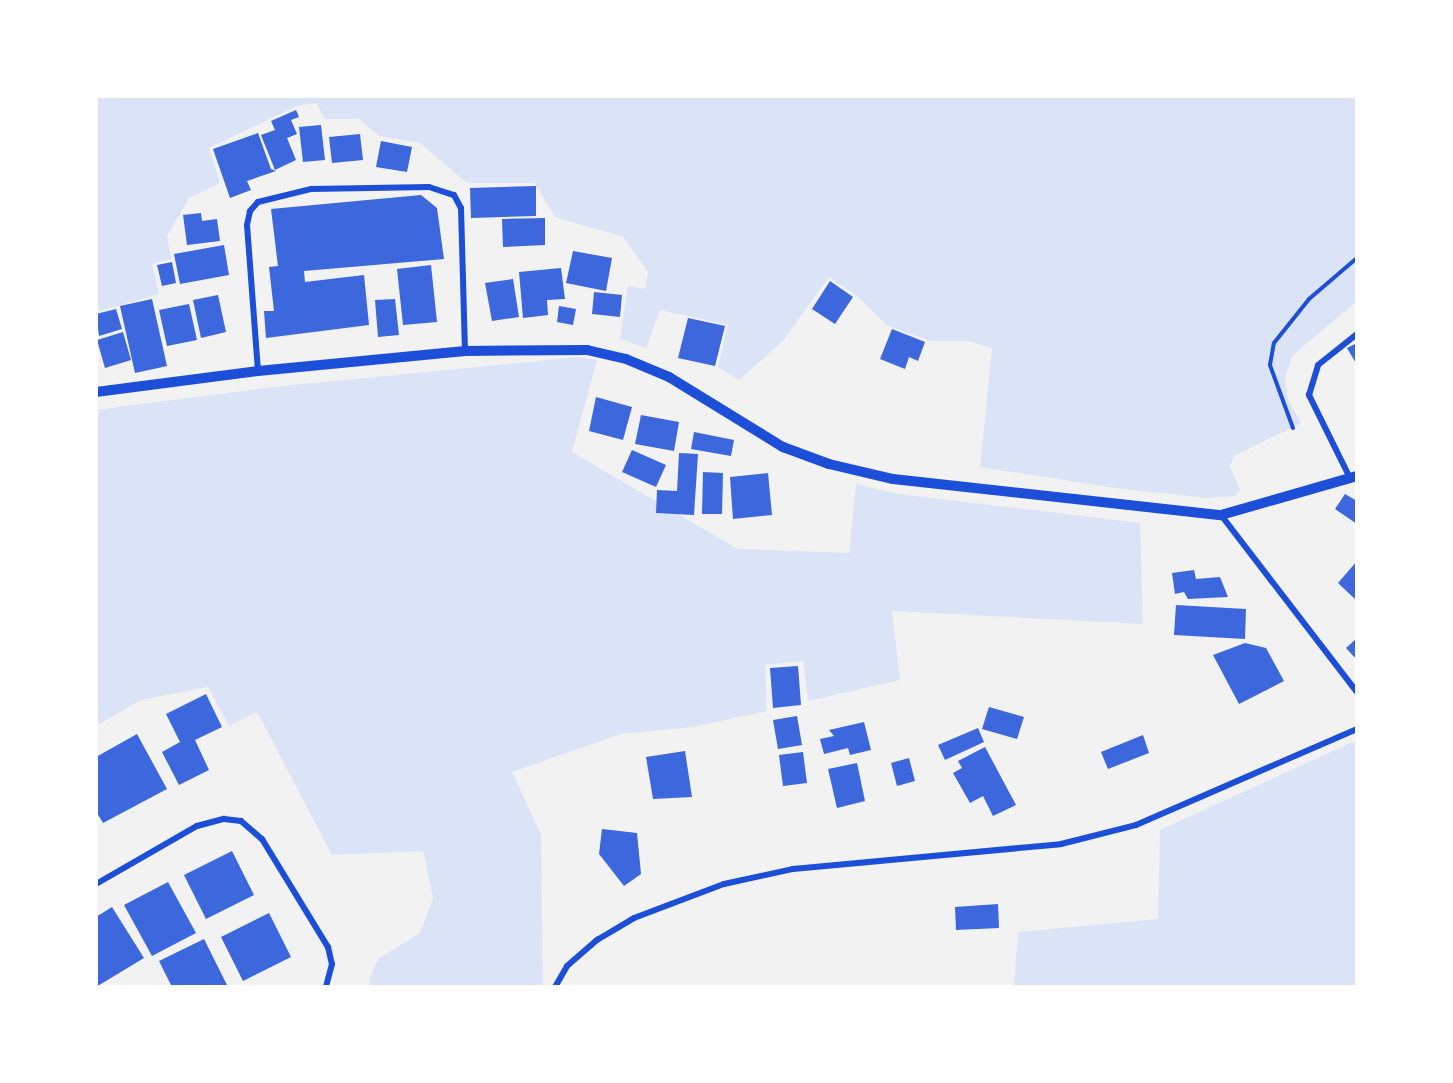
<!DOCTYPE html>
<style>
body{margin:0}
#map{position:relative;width:1453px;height:1083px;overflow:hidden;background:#f2f2f2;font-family:"Varela Round",sans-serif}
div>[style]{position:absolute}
.green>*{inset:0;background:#dbe4f7}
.building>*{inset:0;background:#3d67dc}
.path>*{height:4px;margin:-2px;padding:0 2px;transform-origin:2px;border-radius:2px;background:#1d4ed8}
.minor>*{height:6px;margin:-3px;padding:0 3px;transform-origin:3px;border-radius:3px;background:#1d4ed8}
.tertiary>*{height:10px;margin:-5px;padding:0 5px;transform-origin:5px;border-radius:5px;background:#1d4ed8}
span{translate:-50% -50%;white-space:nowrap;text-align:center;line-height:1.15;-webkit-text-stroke:5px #fff;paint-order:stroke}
.frame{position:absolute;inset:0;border:98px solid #fff;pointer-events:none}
</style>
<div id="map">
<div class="green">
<i style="clip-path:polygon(96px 96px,1357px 96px,1357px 301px,1292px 356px,1285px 379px,1288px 399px,1301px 423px,1234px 456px,1230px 466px,1240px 490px,1235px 496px,1209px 498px,1122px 489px,980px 467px,992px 348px,969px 341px,930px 341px,888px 326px,857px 296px,829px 277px,783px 341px,739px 380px,718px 367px,728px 325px,660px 310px,646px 348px,620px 339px,628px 286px,645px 289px,648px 272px,623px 237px,555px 217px,535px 183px,467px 183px,420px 143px,379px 136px,359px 119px,325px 119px,316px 103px,297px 106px,209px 148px,220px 183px,189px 198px,167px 236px,171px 259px,152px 264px,159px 294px,96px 312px)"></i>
<i style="clip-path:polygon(578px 357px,597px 360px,572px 452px,738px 549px,849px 553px,856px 484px,899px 494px,1140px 523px,1143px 624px,892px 611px,900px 680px,808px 701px,803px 661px,765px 665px,767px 711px,693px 727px,621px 734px,512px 772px,541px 834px,543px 987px,371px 987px,369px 980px,378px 959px,420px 933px,433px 898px,423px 851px,332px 855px,257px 712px,229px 726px,208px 687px,141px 700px,96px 726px,96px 410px,273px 387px)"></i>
<i style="clip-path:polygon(1357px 740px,1357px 987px,1014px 987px,1018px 932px,1158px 919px,1160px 830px)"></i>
</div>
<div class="building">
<i style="clip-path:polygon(296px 110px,299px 117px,291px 120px,297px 134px,287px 138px,296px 160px,275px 170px,261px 135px,275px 130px,271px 121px)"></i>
<i style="clip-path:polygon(321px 125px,325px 160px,303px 162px,299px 127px)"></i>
<i style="clip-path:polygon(258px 133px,271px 169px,276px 171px,247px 181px,251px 190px,230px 198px,213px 149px)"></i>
<i style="clip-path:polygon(360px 134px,363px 160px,332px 163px,329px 137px)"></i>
<i style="clip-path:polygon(381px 141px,412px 147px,407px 172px,376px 167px)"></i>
<i style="clip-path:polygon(536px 186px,536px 216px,471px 218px,470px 188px)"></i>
<i style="clip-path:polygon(421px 195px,437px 208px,444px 259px,304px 271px,305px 282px,364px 275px,369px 325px,266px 338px,264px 311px,274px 311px,269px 267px,278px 266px,271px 209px)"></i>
<i style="clip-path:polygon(201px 213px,202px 221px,217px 219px,220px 241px,187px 245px,183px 215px)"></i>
<i style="clip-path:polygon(545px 218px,545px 245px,503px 247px,502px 219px)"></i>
<i style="clip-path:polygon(224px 245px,229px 275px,180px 284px,174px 254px)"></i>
<i style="clip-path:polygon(573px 251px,612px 258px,606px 291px,566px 283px)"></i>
<i style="clip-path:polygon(172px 262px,176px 283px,162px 286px,157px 265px)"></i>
<i style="clip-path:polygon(431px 265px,437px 322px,403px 325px,397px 269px)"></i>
<i style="clip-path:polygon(561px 268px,565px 299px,547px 300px,548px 315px,523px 318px,519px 272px)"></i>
<i style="clip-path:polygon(513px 279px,519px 317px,492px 321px,485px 283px)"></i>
<i style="clip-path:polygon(830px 281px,853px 297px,835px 324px,812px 309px)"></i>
<i style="clip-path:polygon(594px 292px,622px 295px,620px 317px,592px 314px)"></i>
<i style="clip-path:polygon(218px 295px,226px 332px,201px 338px,193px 300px)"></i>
<i style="clip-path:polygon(152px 299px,167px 366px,135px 373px,120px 306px)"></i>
<i style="clip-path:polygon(395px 299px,399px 335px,378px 337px,375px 300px)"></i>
<i style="clip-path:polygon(189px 304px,197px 340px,167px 346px,159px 310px)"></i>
<i style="clip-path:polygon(559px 306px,576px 309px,573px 325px,557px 322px)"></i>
<i style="clip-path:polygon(116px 309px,122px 329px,99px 336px,96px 314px)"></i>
<i style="clip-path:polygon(688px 318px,725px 326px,715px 366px,678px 358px)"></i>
<i style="clip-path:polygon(892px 329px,925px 342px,918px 361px,909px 357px,905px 369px,880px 359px)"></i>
<i style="clip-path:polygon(123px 332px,131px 360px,105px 368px,97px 340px)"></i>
<i style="clip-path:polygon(1357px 343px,1357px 365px,1347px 348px)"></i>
<i style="clip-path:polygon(596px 397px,632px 407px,623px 440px,589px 431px)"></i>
<i style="clip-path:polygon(641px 415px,679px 422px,674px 451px,635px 444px)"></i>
<i style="clip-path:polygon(694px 432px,734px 440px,731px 456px,691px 449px)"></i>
<i style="clip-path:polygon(632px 450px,666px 465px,656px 487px,622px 472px)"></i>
<i style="clip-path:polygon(679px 453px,698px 454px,694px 515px,656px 513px,657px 490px,677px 491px)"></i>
<i style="clip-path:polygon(703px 472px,723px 473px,722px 514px,702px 514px)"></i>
<i style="clip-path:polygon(768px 473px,772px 515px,733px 519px,730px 477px)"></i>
<i style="clip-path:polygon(1345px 494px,1357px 501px,1357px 524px,1335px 509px)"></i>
<i style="clip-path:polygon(1357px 561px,1357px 601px,1338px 583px)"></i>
<i style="clip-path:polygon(1194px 570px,1196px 579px,1220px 577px,1228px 597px,1188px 599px,1184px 592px,1175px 594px,1172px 573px)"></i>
<i style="clip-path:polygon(1176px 605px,1246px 609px,1245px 639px,1174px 635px)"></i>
<i style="clip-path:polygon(1357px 638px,1357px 660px,1346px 648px)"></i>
<i style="clip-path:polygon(1245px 643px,1266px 648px,1284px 681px,1239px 704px,1213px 655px)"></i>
<i style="clip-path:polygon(798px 666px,801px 705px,773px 708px,770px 668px)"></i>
<i style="clip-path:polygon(206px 694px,222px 727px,195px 740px,209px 770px,179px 785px,162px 752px,180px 742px,166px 714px)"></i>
<i style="clip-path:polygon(989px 707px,1024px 717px,1017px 739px,982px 729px)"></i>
<i style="clip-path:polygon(797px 716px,802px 745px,778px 749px,773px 720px)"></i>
<i style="clip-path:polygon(864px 722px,871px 750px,850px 755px,848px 748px,824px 754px,820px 739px,834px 736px,829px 730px)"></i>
<i style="clip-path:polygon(978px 728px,984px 742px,945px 760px,938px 745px)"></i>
<i style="clip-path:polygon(137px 734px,167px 789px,103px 823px,96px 811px,96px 757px)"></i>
<i style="clip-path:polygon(1143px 735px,1149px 753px,1108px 769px,1101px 752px)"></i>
<i style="clip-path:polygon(985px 747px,1016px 805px,993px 816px,983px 796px,970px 803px,953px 773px,962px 768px,958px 761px)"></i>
<i style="clip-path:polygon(685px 751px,692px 797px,653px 799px,646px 757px)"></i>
<i style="clip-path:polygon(803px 752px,807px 783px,783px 786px,779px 755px)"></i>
<i style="clip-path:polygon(909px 758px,915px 781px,897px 786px,891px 763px)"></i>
<i style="clip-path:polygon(857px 763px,865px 801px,837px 808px,828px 769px)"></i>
<i style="clip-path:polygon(602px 829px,637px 833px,641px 874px,624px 886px,599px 854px)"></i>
<i style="clip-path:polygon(232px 851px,254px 895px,206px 919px,184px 875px)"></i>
<i style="clip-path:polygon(168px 882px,196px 933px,152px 956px,124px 905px)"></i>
<i style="clip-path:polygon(998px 904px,999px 928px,956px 930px,955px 907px)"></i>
<i style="clip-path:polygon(112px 907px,144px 958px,96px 987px,96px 917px)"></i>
<i style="clip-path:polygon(269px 913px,291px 957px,243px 981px,221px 937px)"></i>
<i style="clip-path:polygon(204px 939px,228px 987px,172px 987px,159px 961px)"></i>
</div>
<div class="path">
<i style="left:1293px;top:428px;width:67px;rotate:-110.1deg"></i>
<i style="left:1270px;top:365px;width:22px;rotate:-80deg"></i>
<i style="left:1274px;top:343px;width:56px;rotate:-51.5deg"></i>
<i style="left:1309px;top:299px;width:63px;rotate:-40.5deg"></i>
</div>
<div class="minor">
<i style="left:258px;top:371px;width:146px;rotate:-94.3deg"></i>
<i style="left:247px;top:225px;width:14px;rotate:-78deg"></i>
<i style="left:250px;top:211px;width:12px;rotate:-48deg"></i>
<i style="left:258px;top:202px;width:55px;rotate:-13.8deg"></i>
<i style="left:311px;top:189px;width:118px;rotate:-1deg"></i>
<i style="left:429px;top:187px;width:26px;rotate:18deg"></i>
<i style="left:454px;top:195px;width:15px;rotate:62deg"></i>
<i style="left:461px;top:208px;width:143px;rotate:88.4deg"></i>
<i style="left:1350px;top:478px;width:93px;rotate:-116.3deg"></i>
<i style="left:1309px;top:395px;width:31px;rotate:-73deg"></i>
<i style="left:1318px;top:365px;width:50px;rotate:-38.5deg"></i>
<i style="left:1221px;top:515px;width:223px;rotate:52.5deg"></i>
<i style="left:96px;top:884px;width:116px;rotate:-29.9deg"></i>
<i style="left:197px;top:826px;width:28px;rotate:-15deg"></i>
<i style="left:224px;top:819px;width:17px;rotate:7deg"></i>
<i style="left:241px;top:821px;width:28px;rotate:41deg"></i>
<i style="left:262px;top:839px;width:127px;rotate:58.6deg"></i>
<i style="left:328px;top:947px;width:17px;rotate:77deg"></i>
<i style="left:332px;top:964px;width:24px;rotate:105deg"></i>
<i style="left:555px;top:987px;width:24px;rotate:-60deg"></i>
<i style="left:567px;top:966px;width:40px;rotate:-41deg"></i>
<i style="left:597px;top:940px;width:43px;rotate:-30.7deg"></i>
<i style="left:634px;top:918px;width:96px;rotate:-20.7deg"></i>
<i style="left:724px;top:884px;width:71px;rotate:-12.3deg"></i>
<i style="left:793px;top:869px;width:269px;rotate:-5.3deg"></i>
<i style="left:1061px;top:844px;width:77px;rotate:-14.2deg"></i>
<i style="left:1136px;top:825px;width:241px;rotate:-23.5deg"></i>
</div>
<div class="tertiary">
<i style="left:96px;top:392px;width:163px;rotate:-7.4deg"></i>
<i style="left:258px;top:371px;width:208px;rotate:-5.5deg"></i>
<i style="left:465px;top:351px;width:122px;rotate:-0.5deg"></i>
<i style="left:587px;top:350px;width:40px;rotate:13deg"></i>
<i style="left:626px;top:359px;width:47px;rotate:22.7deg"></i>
<i style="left:669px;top:377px;width:134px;rotate:31.6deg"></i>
<i style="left:783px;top:447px;width:49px;rotate:20.3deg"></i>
<i style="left:829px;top:464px;width:66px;rotate:13.2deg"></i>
<i style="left:893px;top:479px;width:330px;rotate:6.3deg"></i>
<i style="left:1221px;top:515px;width:141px;rotate:-16deg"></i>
</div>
<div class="frame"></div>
</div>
